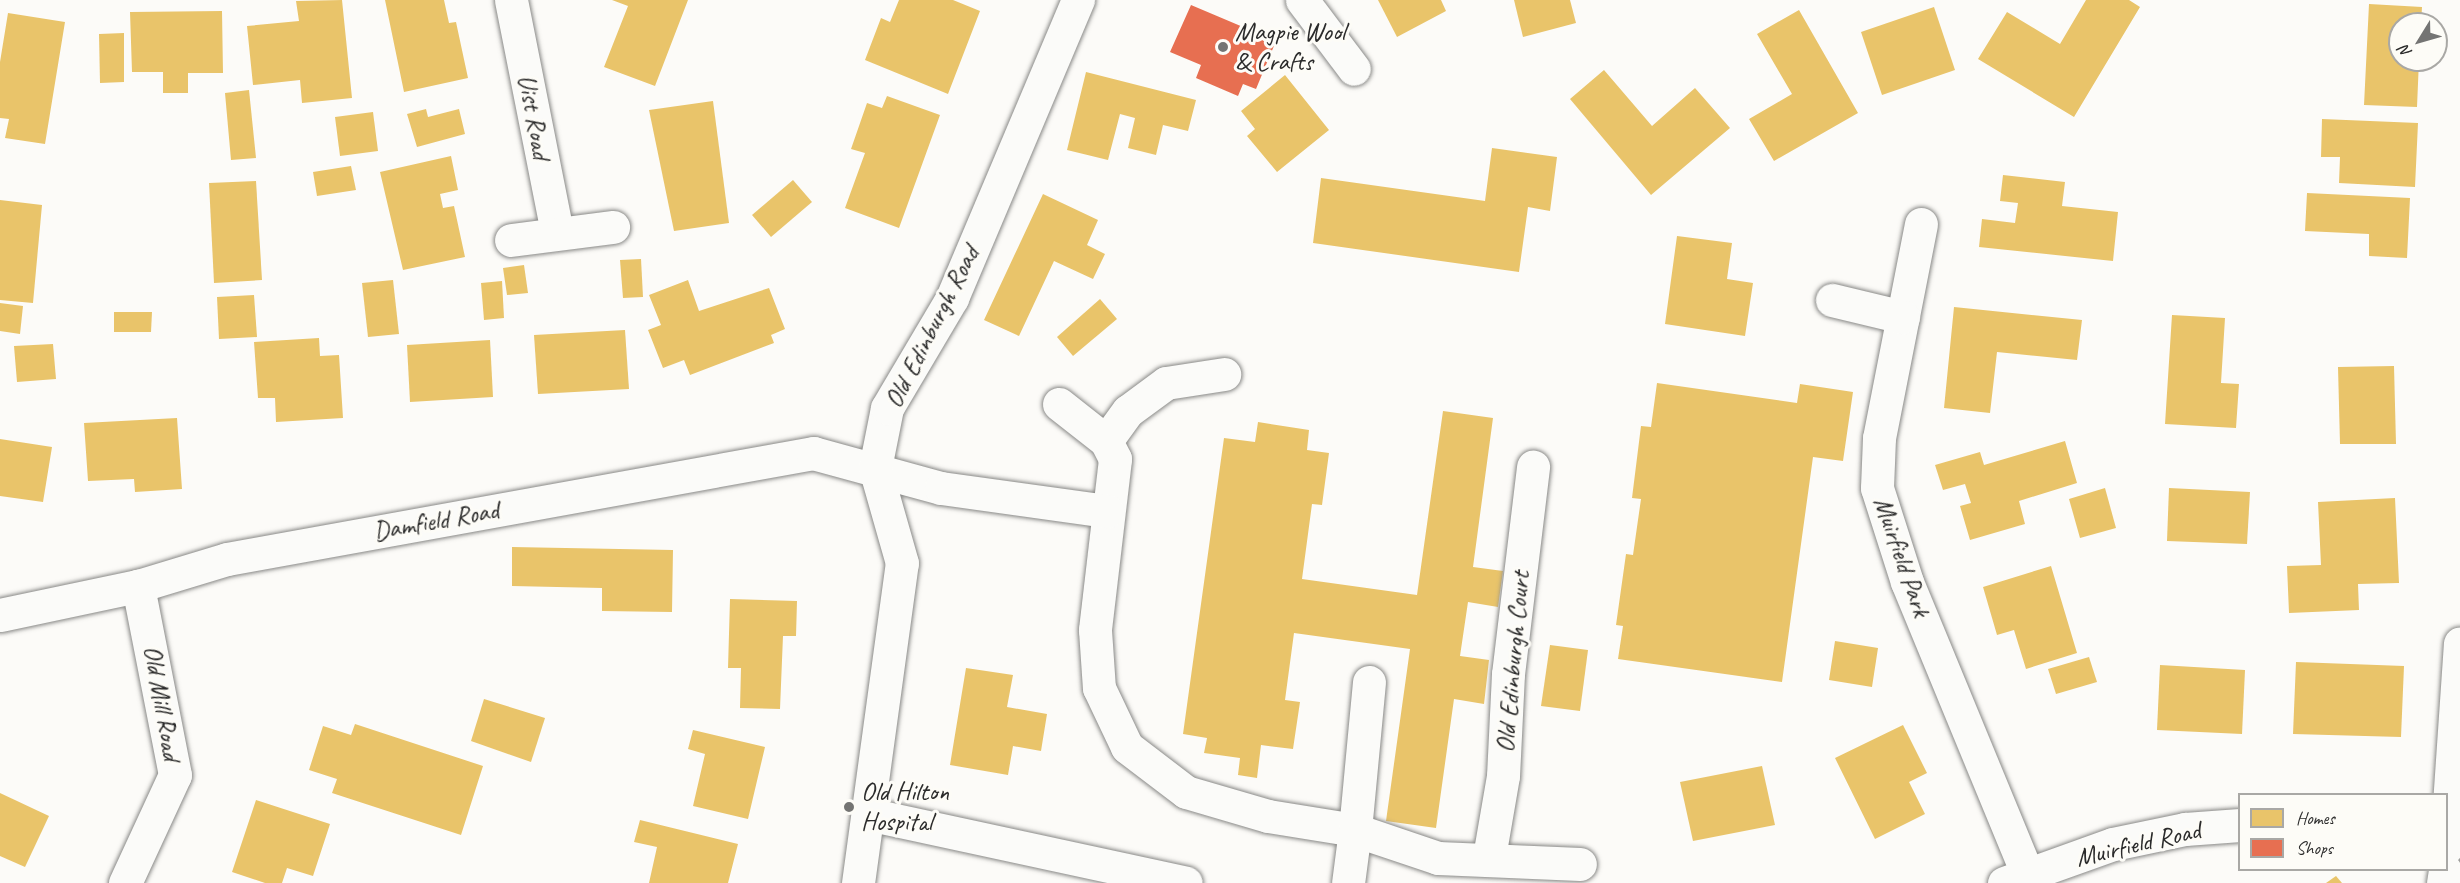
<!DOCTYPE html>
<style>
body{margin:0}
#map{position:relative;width:2460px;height:883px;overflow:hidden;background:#fcfbf8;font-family:Caveat,sans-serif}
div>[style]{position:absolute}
.homes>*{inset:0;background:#e9c46a}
.shops>*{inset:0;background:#e76f51}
.roads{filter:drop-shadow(0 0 2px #898987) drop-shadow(0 0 2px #898987)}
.minor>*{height:33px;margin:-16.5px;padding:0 16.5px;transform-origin:16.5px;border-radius:16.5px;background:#fbfbf9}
.dots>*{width:16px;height:16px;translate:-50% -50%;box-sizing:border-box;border:3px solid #fdfcf7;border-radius:50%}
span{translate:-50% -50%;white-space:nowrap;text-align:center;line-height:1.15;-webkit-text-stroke:6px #fdfcf7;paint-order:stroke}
.poi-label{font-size:26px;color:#2b2b2b}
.left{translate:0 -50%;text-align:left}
.street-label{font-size:26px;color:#2b2b2b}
.legend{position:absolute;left:2238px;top:793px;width:210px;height:78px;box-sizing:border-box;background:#fdfcf7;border:2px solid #a9a8a5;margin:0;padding:8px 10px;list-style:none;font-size:18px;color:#2b2b2b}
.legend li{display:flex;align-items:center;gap:12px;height:30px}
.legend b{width:30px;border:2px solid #a9a8a5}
.north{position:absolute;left:2388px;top:12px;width:60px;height:60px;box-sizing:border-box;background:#fdfcf7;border:2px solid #a9a8a5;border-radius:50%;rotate:233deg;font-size:16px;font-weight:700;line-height:24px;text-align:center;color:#2b2b2b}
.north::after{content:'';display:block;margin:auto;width:21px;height:27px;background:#747473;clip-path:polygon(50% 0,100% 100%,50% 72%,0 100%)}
</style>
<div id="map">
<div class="homes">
<i style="clip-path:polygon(342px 0,352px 98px,302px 103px,300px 80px,253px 85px,247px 26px,299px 21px,296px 1px)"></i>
<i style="clip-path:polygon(385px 0,444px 0,449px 23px,456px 22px,468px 78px,404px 92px)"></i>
<i style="clip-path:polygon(612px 0,688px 0,655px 86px,604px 67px,628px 6px)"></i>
<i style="clip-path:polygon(899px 0,953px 0,980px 11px,948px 94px,865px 60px,881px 18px,890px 22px)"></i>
<i style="clip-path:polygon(1378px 0,1441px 0,1446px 11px,1397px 37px)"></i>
<i style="clip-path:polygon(1514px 0,1570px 0,1576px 23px,1523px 37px)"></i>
<i style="clip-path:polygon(2086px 0,2129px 0,2140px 7px,2074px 117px,1978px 59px,2007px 12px,2060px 44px)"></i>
<i style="clip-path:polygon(2369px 4px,2422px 7px,2421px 24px,2400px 24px,2400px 60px,2419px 60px,2417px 107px,2364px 105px)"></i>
<i style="clip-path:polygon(1934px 7px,1955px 70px,1882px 95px,1861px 32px)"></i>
<i style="clip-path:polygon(1799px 10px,1858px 113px,1774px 161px,1749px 119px,1792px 94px,1757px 34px)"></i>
<i style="clip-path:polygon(222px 11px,223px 73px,188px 73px,188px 93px,163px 93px,163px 72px,132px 72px,130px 12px)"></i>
<i style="clip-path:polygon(8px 13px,65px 22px,45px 144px,5px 138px,9px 119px,0 118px,0 62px)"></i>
<i style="clip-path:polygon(124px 33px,124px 82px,100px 83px,99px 34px)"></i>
<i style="clip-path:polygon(1604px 70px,1652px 126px,1695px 88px,1730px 128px,1651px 195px,1570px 99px)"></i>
<i style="clip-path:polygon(1086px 72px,1196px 100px,1188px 131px,1163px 125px,1156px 155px,1128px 148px,1135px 118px,1120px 114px,1108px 160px,1067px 150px)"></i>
<i style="clip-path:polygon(1285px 75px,1329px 130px,1277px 172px,1247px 136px,1255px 129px,1241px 111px)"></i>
<i style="clip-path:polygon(249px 90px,256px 158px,231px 160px,225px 93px)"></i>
<i style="clip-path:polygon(887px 96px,940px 115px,899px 228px,845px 208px,865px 153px,851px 149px,867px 103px,882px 108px)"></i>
<i style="clip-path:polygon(713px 101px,729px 223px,674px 231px,649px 110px)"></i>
<i style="clip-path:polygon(426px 109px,428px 117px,459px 109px,465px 134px,417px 147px,407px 114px)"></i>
<i style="clip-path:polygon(373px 112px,378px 151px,340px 156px,335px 117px)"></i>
<i style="clip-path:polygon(2322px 119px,2418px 123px,2415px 187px,2339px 183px,2340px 157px,2321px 157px)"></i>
<i style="clip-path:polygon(1492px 148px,1557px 157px,1550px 211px,1528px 207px,1519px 272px,1313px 243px,1321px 178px,1485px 201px)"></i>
<i style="clip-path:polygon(451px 156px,458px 190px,440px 194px,443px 208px,454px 206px,465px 257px,403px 270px,380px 172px)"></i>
<i style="clip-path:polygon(351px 166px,356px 190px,317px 196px,313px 172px)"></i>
<i style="clip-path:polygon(2003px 175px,2065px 182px,2062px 206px,2118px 212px,2113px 261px,1979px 247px,1982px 219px,2015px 223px,2018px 203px,2000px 201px)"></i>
<i style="clip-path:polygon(793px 180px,812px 202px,771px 237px,752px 215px)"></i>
<i style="clip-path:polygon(256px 181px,262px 280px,214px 283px,209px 183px)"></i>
<i style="clip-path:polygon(2307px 193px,2410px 198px,2407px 258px,2369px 256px,2369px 234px,2305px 231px)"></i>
<i style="clip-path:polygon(1043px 194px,1098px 220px,1087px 245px,1105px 254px,1093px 279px,1054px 261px,1019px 336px,984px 320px)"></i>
<i style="clip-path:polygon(0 200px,42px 205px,33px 303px,0 300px)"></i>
<i style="clip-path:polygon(1677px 236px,1732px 243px,1727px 279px,1753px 283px,1745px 336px,1665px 324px)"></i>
<i style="clip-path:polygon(641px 259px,643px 297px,623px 298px,620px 260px)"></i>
<i style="clip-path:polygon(524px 265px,528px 293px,507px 295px,503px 268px)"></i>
<i style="clip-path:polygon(393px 280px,399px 334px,368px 337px,362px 283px)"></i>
<i style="clip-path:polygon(688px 280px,699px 311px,769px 288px,785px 329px,771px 335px,774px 343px,690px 375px,684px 360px,663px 368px,648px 330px,661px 325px,649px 295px)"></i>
<i style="clip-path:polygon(502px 281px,504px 318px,484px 320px,481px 283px)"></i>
<i style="clip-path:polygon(254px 295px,257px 337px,219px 339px,217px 297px)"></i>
<i style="clip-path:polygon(1100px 299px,1117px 319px,1073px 356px,1057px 337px)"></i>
<i style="clip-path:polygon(0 303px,23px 306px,20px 334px,0 331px)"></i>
<i style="clip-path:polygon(1954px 307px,2082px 320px,2077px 360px,1997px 352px,1990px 413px,1944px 408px)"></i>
<i style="clip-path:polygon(114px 312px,152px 312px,151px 332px,114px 332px)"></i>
<i style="clip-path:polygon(2172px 315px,2225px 318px,2221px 383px,2239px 384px,2236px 428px,2165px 424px)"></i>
<i style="clip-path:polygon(625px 330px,629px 389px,538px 394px,534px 335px)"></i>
<i style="clip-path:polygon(319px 338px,320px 356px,339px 355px,343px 418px,276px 422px,275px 398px,258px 398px,254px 342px)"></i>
<i style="clip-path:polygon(490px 340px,493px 397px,410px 402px,407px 345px)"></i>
<i style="clip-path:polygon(53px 344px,56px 379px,17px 382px,14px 346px)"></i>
<i style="clip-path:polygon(2394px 366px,2396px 444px,2340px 444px,2338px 367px)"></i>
<i style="clip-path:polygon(1657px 383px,1797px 403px,1800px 384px,1853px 392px,1843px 461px,1813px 457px,1782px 682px,1618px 659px,1623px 626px,1616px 625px,1626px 554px,1633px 555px,1641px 499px,1632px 498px,1641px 426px,1651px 427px)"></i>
<i style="clip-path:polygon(1443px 411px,1493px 418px,1473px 567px,1503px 571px,1498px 607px,1468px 602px,1460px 656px,1489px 660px,1484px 704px,1454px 699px,1436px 828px,1386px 821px,1410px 649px,1294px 633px,1285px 700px,1300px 702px,1293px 749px,1261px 745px,1257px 778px,1238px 775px,1240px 758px,1204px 753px,1207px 738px,1183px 734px,1224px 438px,1255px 442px,1258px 422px,1309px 430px,1307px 450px,1329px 453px,1322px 505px,1312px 504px,1302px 579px,1417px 595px)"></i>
<i style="clip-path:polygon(177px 418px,182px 489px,135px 492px,134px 479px,88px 481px,84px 423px)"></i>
<i style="clip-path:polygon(0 439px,52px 447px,43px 502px,0 496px)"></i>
<i style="clip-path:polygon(2065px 441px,2077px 483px,2019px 501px,2025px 524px,1970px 540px,1960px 506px,1971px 503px,1965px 484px,1943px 490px,1935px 465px,1980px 452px,1984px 465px)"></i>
<i style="clip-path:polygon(2105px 488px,2116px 528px,2080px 538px,2069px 499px)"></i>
<i style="clip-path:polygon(2169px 488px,2250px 492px,2247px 544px,2167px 541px)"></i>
<i style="clip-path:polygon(2395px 498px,2399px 583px,2358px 584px,2359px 610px,2289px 613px,2287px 566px,2321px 565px,2318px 502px)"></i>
<i style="clip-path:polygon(512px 547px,673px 550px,672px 612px,602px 611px,602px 588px,512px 586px)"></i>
<i style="clip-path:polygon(2051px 566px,2077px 653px,2026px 669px,2014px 630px,1997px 635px,1983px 587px)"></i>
<i style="clip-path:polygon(730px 599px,797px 601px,796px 636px,783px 636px,780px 709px,740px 708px,741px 668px,728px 668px)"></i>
<i style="clip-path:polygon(1835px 641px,1878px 648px,1872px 687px,1829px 680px)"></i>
<i style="clip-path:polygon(1550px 645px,1588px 650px,1580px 711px,1541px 706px)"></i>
<i style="clip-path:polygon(2089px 657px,2097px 682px,2056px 694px,2048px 669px)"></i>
<i style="clip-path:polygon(2296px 662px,2404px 666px,2401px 737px,2293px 734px)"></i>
<i style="clip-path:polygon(2160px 665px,2245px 670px,2242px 734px,2157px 730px)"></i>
<i style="clip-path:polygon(966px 668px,1013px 675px,1007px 707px,1047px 714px,1041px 751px,1013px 746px,1008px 775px,950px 765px)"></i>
<i style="clip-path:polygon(484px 699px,545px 718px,531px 762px,471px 741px)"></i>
<i style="clip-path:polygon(355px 724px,483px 766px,461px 835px,332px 793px,337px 779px,309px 770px,323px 726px,351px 735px)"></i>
<i style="clip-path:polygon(1903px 725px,1927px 773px,1909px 782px,1925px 814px,1875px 839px,1835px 758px)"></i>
<i style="clip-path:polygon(693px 730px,765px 747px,748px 819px,693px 806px,705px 754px,688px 749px)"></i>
<i style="clip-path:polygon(1762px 766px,1775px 825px,1693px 841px,1680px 782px)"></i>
<i style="clip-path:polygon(0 793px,49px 816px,25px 867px,0 856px)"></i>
<i style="clip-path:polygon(256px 800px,330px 824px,313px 876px,287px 868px,282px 883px,265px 883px,232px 872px)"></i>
<i style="clip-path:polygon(640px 820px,738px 844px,728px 883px,649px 883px,657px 847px,634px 842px)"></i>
<i style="clip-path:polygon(2336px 876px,2342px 883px,2326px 883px)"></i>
</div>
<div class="shops">
<i style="clip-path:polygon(1191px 5px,1276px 41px,1256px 89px,1243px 84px,1238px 96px,1196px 78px,1201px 65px,1170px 52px)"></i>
</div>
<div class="roads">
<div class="minor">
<i style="left:511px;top:0;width:237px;rotate:78.8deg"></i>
<i style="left:1302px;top:0;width:86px;rotate:53deg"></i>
<i style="left:1921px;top:224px;width:218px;rotate:101.1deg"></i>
<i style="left:1879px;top:438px;width:50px;rotate:92.3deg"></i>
<i style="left:1877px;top:488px;width:99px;rotate:72.3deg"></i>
<i style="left:1907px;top:582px;width:315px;rotate:67.6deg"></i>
<i style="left:511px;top:240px;width:103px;rotate:-7.3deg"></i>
<i style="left:1832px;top:300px;width:73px;rotate:13.5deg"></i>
<i style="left:1059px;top:404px;width:60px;rotate:38.2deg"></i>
<i style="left:1106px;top:441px;width:20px;rotate:63deg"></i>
<i style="left:1115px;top:459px;width:172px;rotate:96.7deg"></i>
<i style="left:1095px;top:630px;width:58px;rotate:86.1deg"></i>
<i style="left:1099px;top:688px;width:65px;rotate:64.6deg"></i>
<i style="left:1127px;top:747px;width:74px;rotate:37.3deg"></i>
<i style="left:1186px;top:792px;width:85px;rotate:16.3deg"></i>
<i style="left:1268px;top:816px;width:88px;rotate:9.1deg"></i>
<i style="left:1355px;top:830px;width:53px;rotate:97.5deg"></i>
<i style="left:1106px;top:441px;width:37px;rotate:-54deg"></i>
<i style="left:1128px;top:411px;width:47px;rotate:-36.4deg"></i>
<i style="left:1166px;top:383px;width:59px;rotate:-8.8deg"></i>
<i style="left:0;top:615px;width:141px;rotate:-11.9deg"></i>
<i style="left:138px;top:586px;width:93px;rotate:-16.9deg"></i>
<i style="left:227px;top:559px;width:596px;rotate:-10.25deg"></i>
<i style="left:813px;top:453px;width:133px;rotate:15.3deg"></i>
<i style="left:941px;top:488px;width:168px;rotate:7.9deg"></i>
<i style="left:1369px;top:682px;width:149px;rotate:95.4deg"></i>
<i style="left:1355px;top:830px;width:88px;rotate:18.6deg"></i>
<i style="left:1438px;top:858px;width:142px;rotate:2.4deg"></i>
<i style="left:868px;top:814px;width:325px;rotate:12.2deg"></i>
<i style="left:2446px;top:848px;width:205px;rotate:-86.1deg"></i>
<i style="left:1489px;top:857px;width:82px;rotate:-80.2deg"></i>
<i style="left:1503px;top:776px;width:102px;rotate:-87.2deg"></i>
<i style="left:1508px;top:674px;width:209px;rotate:-83.1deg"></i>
<i style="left:125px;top:883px;width:119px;rotate:-65.2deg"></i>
<i style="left:175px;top:775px;width:193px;rotate:-101.1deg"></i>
<i style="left:858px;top:883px;width:323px;rotate:-82.2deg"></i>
<i style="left:902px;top:563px;width:99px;rotate:-105.9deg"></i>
<i style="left:875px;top:468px;width:61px;rotate:-78.7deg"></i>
<i style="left:887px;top:408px;width:128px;rotate:-59.4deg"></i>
<i style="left:952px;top:298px;width:324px;rotate:-67.1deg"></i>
<i style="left:2004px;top:883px;width:116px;rotate:-19.7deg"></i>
<i style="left:2113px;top:844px;width:74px;rotate:-11.8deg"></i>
<i style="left:2185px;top:829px;width:55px;rotate:-4.2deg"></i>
<i style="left:2443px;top:883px;width:13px;rotate:-81deg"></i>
</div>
</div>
<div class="dots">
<i style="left:1223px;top:47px;background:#747473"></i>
<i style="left:849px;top:807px;background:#747473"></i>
</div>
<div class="poi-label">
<span class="left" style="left:1235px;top:47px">Magpie Wool<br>&amp; Crafts</span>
<span class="left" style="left:861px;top:807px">Old Hilton<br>Hospital</span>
</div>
<div class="street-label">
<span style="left:534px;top:117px;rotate:79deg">Uist Road</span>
<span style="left:932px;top:327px;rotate:-63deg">Old Edinburgh Road</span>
<span style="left:436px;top:521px;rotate:-10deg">Damfield Road</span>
<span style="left:1902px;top:557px;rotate:71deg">Muirfield Park</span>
<span style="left:1513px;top:662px;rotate:-85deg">Old Edinburgh Court</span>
<span style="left:162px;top:703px;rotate:80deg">Old Mill Road</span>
<span style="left:2138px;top:844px;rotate:-13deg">Muirfield Road</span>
</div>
<ul class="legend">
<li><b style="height:16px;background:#e9c46a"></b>Homes</li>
<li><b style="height:16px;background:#e76f51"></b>Shops</li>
</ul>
<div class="north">N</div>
</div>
